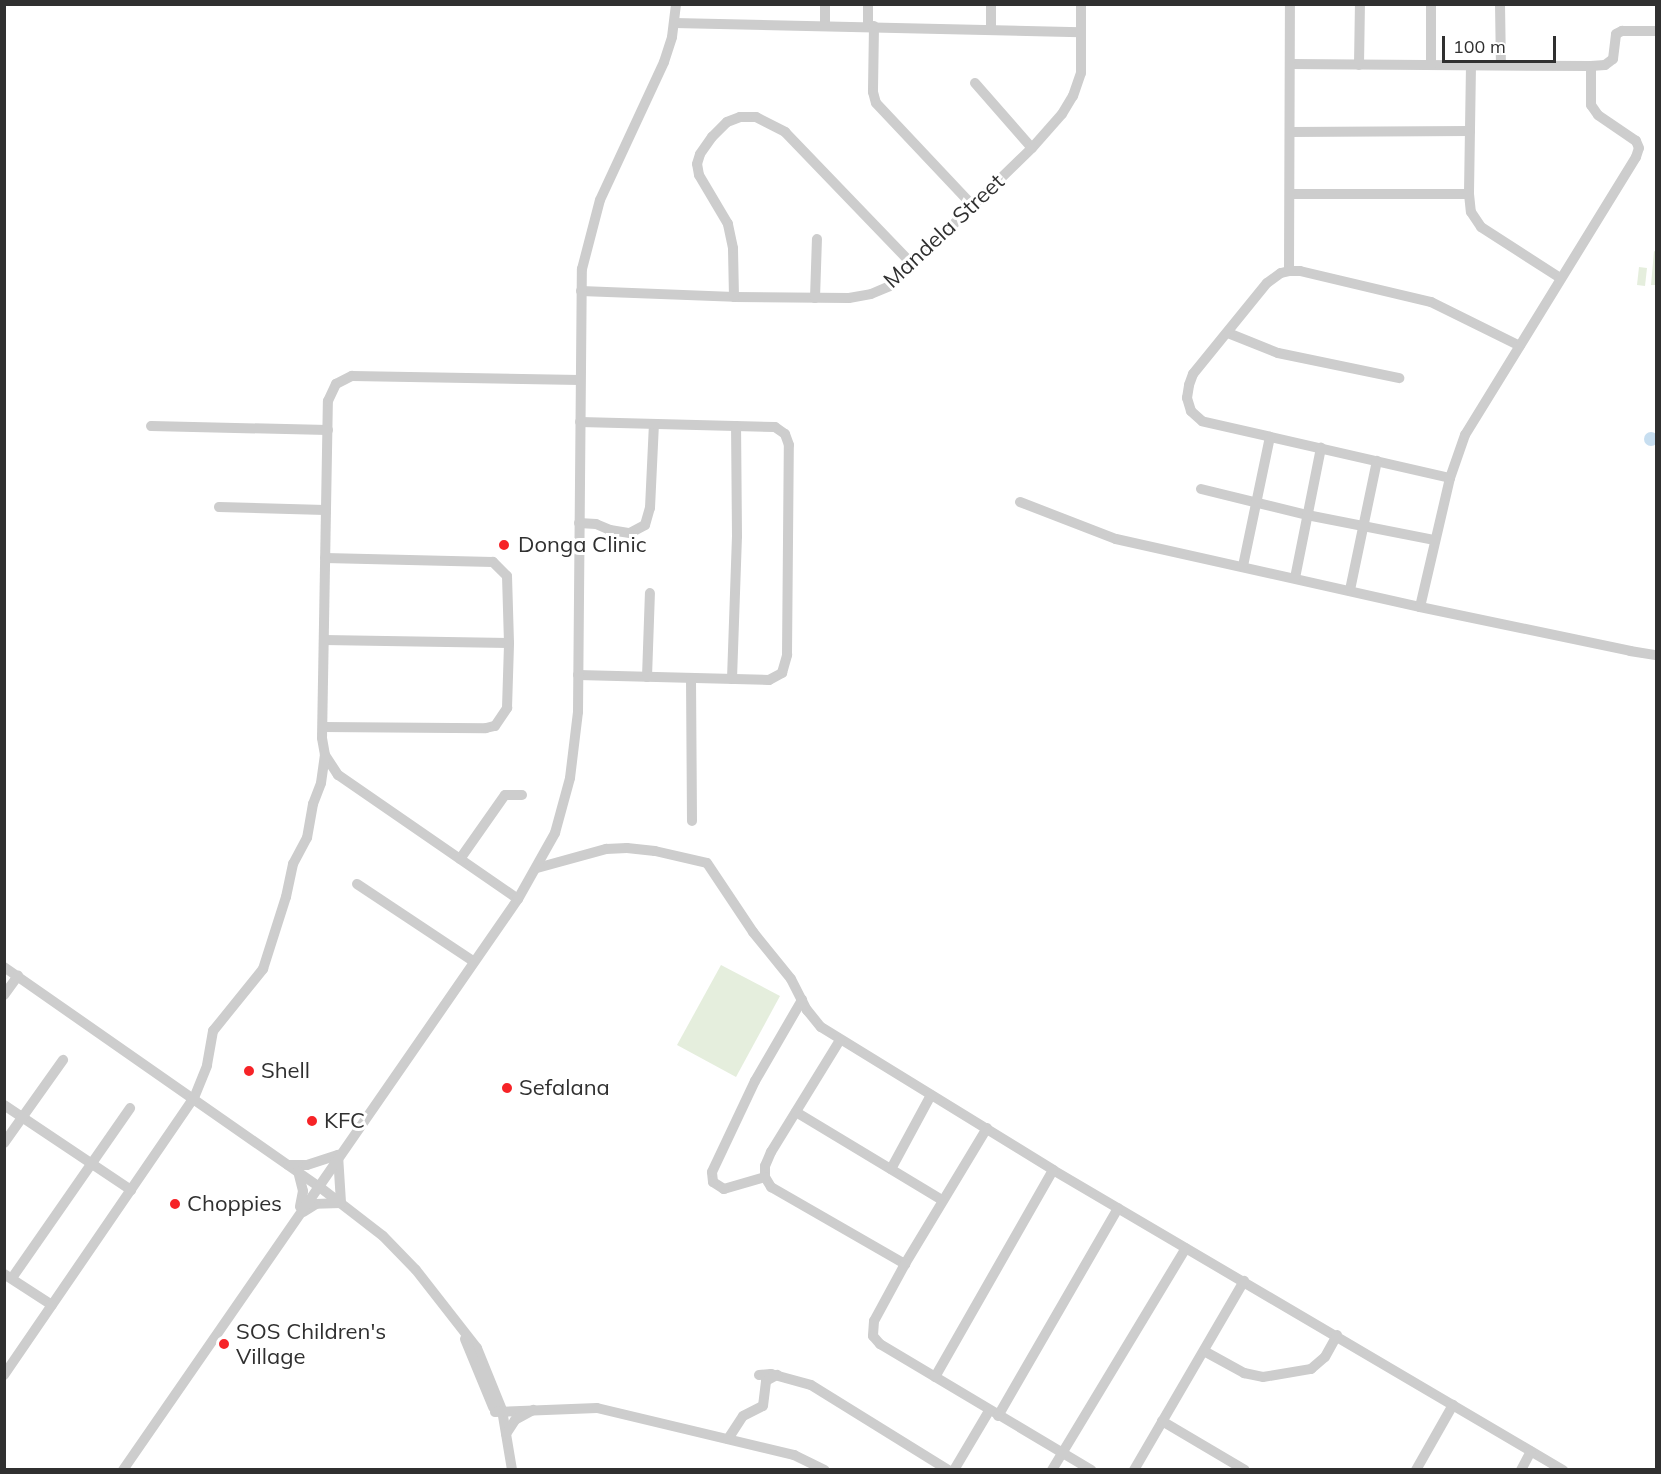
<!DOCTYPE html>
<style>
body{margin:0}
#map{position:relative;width:1661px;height:1474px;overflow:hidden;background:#fff;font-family:Mulish,sans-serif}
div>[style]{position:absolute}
.green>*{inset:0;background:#e5eedd}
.water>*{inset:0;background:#c7def0}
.round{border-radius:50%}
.minor>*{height:10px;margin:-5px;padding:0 5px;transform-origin:5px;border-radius:5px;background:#cdcdcd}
.dots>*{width:16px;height:16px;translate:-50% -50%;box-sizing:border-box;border:3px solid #fff;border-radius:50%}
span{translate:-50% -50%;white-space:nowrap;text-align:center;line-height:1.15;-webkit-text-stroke:6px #fff;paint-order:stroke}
.street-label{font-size:22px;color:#303030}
.poi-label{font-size:22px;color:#303030}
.left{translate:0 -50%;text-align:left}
.frame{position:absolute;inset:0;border:6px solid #303030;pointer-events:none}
.scale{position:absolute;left:1442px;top:36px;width:114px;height:27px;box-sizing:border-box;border:3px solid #303030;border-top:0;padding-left:8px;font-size:18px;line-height:21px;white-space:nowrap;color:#303030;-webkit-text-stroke:4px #fff;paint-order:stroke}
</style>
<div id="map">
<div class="green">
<i style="clip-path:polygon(1654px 251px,1656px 252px,1656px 285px,1651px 285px)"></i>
<i style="clip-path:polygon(1639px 267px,1647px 268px,1645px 286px,1637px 285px)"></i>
<i style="clip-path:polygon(721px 965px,780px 996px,736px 1077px,677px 1045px)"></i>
</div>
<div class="water">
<i class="round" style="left:1644px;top:432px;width:14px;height:14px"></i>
</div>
<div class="minor">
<i style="left:825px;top:4px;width:21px;rotate:90deg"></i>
<i style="left:1500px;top:4px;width:61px;rotate:89.1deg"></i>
<i style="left:674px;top:23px;width:407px;rotate:1.3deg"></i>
<i style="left:868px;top:26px;width:22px;rotate:-90deg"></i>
<i style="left:874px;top:26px;width:66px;rotate:90.9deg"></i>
<i style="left:873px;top:92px;width:11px;rotate:75deg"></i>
<i style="left:876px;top:103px;width:141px;rotate:46.7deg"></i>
<i style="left:991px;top:28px;width:24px;rotate:-90deg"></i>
<i style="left:1290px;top:64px;width:301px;rotate:0.4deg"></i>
<i style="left:1591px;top:66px;width:14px;rotate:-4deg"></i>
<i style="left:1605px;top:65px;width:10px;rotate:-37deg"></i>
<i style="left:1613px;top:59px;width:25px;rotate:-83deg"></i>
<i style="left:1616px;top:34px;width:7px;rotate:-27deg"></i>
<i style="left:1622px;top:31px;width:34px"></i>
<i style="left:1359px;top:65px;width:61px;rotate:-89.1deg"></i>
<i style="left:1431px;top:65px;width:61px;rotate:-90deg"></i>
<i style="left:1471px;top:65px;width:129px;rotate:90.9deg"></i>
<i style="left:1469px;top:194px;width:18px;rotate:84deg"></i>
<i style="left:1471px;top:212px;width:18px;rotate:56deg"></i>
<i style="left:1481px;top:227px;width:94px;rotate:32.8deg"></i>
<i style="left:975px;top:83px;width:86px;rotate:48.8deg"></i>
<i style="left:1290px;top:132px;width:180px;rotate:-0.3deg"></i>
<i style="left:1290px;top:194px;width:179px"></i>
<i style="left:1289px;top:271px;width:267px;rotate:-89.8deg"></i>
<i style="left:581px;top:291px;width:153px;rotate:2.2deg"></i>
<i style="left:734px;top:297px;width:115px;rotate:0.5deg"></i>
<i style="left:849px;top:298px;width:22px;rotate:-10deg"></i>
<i style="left:871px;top:294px;width:21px;rotate:-23deg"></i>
<i style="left:890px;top:286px;width:198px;rotate:-44.2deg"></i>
<i style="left:1032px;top:148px;width:45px;rotate:-48.6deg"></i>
<i style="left:1062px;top:114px;width:21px;rotate:-59deg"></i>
<i style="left:1073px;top:96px;width:24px;rotate:-71deg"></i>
<i style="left:1081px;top:73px;width:69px;rotate:-90deg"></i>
<i style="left:734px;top:297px;width:49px;rotate:-91.2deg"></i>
<i style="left:733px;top:248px;width:25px;rotate:-102deg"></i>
<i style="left:728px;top:224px;width:57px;rotate:-120.6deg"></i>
<i style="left:699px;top:175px;width:11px;rotate:-100deg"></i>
<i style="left:697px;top:164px;width:10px;rotate:-73deg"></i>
<i style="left:700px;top:154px;width:21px;rotate:-55deg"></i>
<i style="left:712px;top:137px;width:21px;rotate:-45deg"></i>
<i style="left:727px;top:122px;width:14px;rotate:-21deg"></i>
<i style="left:740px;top:117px;width:16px"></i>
<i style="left:756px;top:117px;width:33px;rotate:27deg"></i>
<i style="left:785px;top:132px;width:185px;rotate:46.1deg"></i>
<i style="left:815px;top:298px;width:59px;rotate:-88.1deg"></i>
<i style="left:1228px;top:333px;width:54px;rotate:21.8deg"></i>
<i style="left:1278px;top:353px;width:124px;rotate:11.7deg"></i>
<i style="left:151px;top:426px;width:177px;rotate:1.3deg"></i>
<i style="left:1450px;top:478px;width:254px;rotate:-167.1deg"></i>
<i style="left:1202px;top:421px;width:15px;rotate:-138deg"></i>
<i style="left:1191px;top:411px;width:14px;rotate:-107deg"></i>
<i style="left:1187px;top:398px;width:13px;rotate:-81deg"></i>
<i style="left:1189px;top:385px;width:12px;rotate:-70deg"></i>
<i style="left:1193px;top:374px;width:117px;rotate:-50.9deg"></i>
<i style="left:1267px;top:283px;width:17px;rotate:-36deg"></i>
<i style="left:1281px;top:273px;width:8px;rotate:-14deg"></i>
<i style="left:1289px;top:271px;width:11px"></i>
<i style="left:1300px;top:271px;width:135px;rotate:13.3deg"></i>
<i style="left:1431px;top:302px;width:99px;rotate:26.3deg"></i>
<i style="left:1201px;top:489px;width:109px;rotate:13.8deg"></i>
<i style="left:1307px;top:515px;width:129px;rotate:11.1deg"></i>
<i style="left:1020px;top:502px;width:103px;rotate:21.1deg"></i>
<i style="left:1116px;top:539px;width:312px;rotate:12.6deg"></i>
<i style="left:1420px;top:607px;width:215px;rotate:11.8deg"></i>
<i style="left:1630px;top:651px;width:26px;rotate:9deg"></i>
<i style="left:219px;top:507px;width:106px;rotate:1.6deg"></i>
<i style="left:579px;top:523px;width:17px;rotate:3deg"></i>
<i style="left:596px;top:524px;width:15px;rotate:23deg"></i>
<i style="left:610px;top:530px;width:20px;rotate:9deg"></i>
<i style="left:630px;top:533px;width:17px;rotate:-28deg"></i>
<i style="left:645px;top:525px;width:18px;rotate:-74deg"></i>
<i style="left:650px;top:508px;width:84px;rotate:-87.3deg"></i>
<i style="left:1243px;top:566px;width:132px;rotate:-78.2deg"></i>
<i style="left:1295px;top:578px;width:133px;rotate:-78.7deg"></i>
<i style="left:1350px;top:590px;width:132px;rotate:-78.2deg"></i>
<i style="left:1420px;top:607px;width:132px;rotate:-76.9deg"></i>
<i style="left:1450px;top:478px;width:46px;rotate:-70.8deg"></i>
<i style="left:1465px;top:435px;width:326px;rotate:-58.4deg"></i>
<i style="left:1636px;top:157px;width:9px;rotate:-72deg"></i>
<i style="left:1639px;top:148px;width:8px;rotate:-113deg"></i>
<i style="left:1636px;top:141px;width:46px;rotate:-145.6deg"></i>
<i style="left:1598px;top:115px;width:12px;rotate:-125deg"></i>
<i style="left:1591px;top:105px;width:39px;rotate:-90deg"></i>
<i style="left:324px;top:640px;width:185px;rotate:0.9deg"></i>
<i style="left:578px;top:675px;width:191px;rotate:1.5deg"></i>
<i style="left:769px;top:680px;width:15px;rotate:-28deg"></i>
<i style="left:782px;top:673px;width:19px;rotate:-74deg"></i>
<i style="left:787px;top:655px;width:210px;rotate:-89.5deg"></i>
<i style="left:789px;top:445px;width:12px;rotate:-110deg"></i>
<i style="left:785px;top:434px;width:12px;rotate:-145deg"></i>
<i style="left:775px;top:427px;width:195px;rotate:-178.5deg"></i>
<i style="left:647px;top:677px;width:84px;rotate:-88deg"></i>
<i style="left:691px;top:678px;width:143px;rotate:89.6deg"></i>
<i style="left:732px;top:679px;width:143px;rotate:-88deg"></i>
<i style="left:737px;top:536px;width:110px;rotate:-90.5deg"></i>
<i style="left:323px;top:727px;width:163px;rotate:0.4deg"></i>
<i style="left:486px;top:728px;width:9px;rotate:-13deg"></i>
<i style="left:495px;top:726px;width:22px;rotate:-56deg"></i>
<i style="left:507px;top:708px;width:65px;rotate:-88.2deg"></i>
<i style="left:509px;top:643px;width:67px;rotate:-91.7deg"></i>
<i style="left:507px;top:576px;width:20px;rotate:-135deg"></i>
<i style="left:493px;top:562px;width:168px;rotate:-178.6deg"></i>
<i style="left:460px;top:859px;width:78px;rotate:-54.9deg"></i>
<i style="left:505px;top:795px;width:17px"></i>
<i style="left:537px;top:868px;width:72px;rotate:-15.4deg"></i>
<i style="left:606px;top:849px;width:21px;rotate:-3deg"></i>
<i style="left:627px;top:848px;width:28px;rotate:6deg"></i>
<i style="left:655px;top:851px;width:53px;rotate:13deg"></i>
<i style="left:707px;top:863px;width:83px;rotate:56.3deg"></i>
<i style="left:753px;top:932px;width:60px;rotate:51deg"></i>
<i style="left:791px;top:979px;width:35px;rotate:63deg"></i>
<i style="left:807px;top:1010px;width:22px;rotate:51deg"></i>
<i style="left:821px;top:1027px;width:273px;rotate:31.6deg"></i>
<i style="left:1053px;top:1170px;width:592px;rotate:30.47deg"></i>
<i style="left:357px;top:884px;width:139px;rotate:33.6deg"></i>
<i style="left:518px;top:899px;width:219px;rotate:-145.4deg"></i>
<i style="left:338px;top:775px;width:24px;rotate:-123deg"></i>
<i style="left:325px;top:755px;width:17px;rotate:-100deg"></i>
<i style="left:322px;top:738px;width:337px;rotate:-89deg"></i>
<i style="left:328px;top:401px;width:19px;rotate:-65deg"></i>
<i style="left:336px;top:384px;width:18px;rotate:-27deg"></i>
<i style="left:352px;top:376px;width:228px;rotate:1deg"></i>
<i style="left:4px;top:967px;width:381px;rotate:34.9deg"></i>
<i style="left:317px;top:1185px;width:83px;rotate:37.7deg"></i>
<i style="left:383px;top:1236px;width:47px;rotate:45.9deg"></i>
<i style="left:416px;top:1270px;width:99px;rotate:52deg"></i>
<i style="left:477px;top:1348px;width:67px;rotate:68deg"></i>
<i style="left:502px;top:1410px;width:61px;rotate:80.5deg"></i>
<i style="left:4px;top:995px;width:24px;rotate:-54deg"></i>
<i style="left:840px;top:1040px;width:132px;rotate:121.6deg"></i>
<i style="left:771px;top:1152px;width:15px;rotate:113deg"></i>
<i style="left:765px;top:1166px;width:11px;rotate:90deg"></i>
<i style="left:765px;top:1177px;width:12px;rotate:59deg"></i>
<i style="left:771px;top:1187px;width:155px;rotate:29.9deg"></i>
<i style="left:4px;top:1105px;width:153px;rotate:33.8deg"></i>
<i style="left:796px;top:1112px;width:170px;rotate:31.1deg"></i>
<i style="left:987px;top:1128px;width:159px;rotate:121.1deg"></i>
<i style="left:905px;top:1264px;width:65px;rotate:118.5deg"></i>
<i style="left:874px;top:1321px;width:15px;rotate:94deg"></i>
<i style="left:873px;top:1336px;width:11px;rotate:49deg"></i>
<i style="left:880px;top:1344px;width:246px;rotate:30.8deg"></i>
<i style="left:4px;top:1143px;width:102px;rotate:-54.6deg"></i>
<i style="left:288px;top:1165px;width:19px"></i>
<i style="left:307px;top:1165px;width:33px;rotate:-18deg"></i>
<i style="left:338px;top:1155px;width:48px;rotate:86.4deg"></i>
<i style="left:341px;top:1203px;width:25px;rotate:178deg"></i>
<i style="left:316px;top:1204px;width:15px;rotate:148deg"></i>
<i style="left:891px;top:1169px;width:84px;rotate:-61.6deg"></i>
<i style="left:298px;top:1171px;width:21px;rotate:76deg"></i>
<i style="left:303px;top:1191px;width:16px;rotate:101deg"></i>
<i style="left:765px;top:1177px;width:43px;rotate:163.7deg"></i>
<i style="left:724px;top:1189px;width:13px;rotate:-148deg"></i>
<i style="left:713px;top:1182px;width:10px;rotate:-96deg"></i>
<i style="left:712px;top:1172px;width:101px;rotate:-64.7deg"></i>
<i style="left:755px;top:1081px;width:94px;rotate:-59.9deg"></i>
<i style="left:4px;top:1274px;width:57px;rotate:32.9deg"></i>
<i style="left:12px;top:1278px;width:207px;rotate:-55.2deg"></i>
<i style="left:465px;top:1339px;width:74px;rotate:67.6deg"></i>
<i style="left:1204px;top:1351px;width:46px;rotate:28.8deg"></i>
<i style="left:1244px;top:1373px;width:19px;rotate:12deg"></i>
<i style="left:1263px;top:1377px;width:49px;rotate:-9.5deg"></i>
<i style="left:1311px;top:1369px;width:18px;rotate:-41deg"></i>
<i style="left:1325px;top:1357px;width:25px;rotate:-61deg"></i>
<i style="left:4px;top:1375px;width:336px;rotate:-55.6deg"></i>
<i style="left:194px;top:1098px;width:35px;rotate:-68deg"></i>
<i style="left:207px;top:1065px;width:35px;rotate:-80deg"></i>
<i style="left:213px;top:1031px;width:80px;rotate:-51.1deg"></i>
<i style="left:263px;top:969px;width:76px;rotate:-72.3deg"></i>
<i style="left:286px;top:897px;width:34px;rotate:-78deg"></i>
<i style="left:293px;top:864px;width:30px;rotate:-62deg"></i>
<i style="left:307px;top:838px;width:35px;rotate:-80deg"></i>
<i style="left:313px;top:804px;width:22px;rotate:-69deg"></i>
<i style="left:321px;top:783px;width:28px;rotate:-82deg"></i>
<i style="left:759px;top:1375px;width:12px;rotate:-5deg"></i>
<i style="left:771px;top:1374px;width:41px;rotate:15.4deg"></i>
<i style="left:811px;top:1385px;width:161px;rotate:31.8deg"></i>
<i style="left:935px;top:1377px;width:238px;rotate:-60.3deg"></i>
<i style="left:495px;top:1412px;width:102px;rotate:-2.2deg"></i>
<i style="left:597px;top:1408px;width:203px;rotate:13.4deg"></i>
<i style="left:794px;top:1455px;width:34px;rotate:26deg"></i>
<i style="left:998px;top:1416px;width:240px;rotate:-60deg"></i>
<i style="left:1162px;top:1421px;width:96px;rotate:30.6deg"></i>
<i style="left:506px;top:1434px;width:17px;rotate:-57deg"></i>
<i style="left:515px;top:1420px;width:21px;rotate:-29deg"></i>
<i style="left:728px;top:1439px;width:27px;rotate:-57deg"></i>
<i style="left:743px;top:1416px;width:22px;rotate:-27deg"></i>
<i style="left:763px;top:1406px;width:25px;rotate:-83deg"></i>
<i style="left:766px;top:1381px;width:13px;rotate:-29deg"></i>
<i style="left:123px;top:1470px;width:694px;rotate:-55.33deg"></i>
<i style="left:518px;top:899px;width:76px;rotate:-60.7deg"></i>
<i style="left:555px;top:833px;width:57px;rotate:-74.7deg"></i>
<i style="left:570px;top:778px;width:66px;rotate:-83.1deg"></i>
<i style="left:578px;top:712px;width:443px;rotate:-89.5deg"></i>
<i style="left:582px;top:269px;width:71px;rotate:-75.4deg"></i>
<i style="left:600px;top:200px;width:152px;rotate:-65.1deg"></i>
<i style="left:664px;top:62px;width:26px;rotate:-72deg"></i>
<i style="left:672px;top:37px;width:33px;rotate:-83deg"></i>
<i style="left:954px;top:1470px;width:69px;rotate:-59.3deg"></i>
<i style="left:1052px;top:1470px;width:259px;rotate:-58.9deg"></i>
<i style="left:1134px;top:1470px;width:219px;rotate:-59.8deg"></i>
<i style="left:1416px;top:1470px;width:75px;rotate:-60.4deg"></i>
<i style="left:1521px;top:1470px;width:21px;rotate:-62deg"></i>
</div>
<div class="dots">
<i style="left:504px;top:545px;background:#f62327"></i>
<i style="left:249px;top:1071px;background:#f62327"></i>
<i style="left:507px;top:1088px;background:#f62327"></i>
<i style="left:312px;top:1121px;background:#f62327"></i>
<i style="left:175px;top:1204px;background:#f62327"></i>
<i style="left:224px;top:1344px;background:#f62327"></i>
</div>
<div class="street-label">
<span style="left:944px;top:231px;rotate:-43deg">Mandela Street</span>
</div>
<div class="poi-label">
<span class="left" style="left:518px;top:545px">Donga Clinic</span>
<span class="left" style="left:261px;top:1071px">Shell</span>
<span class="left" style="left:519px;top:1088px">Sefalana</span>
<span class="left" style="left:324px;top:1121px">KFC</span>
<span class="left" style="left:187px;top:1204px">Choppies</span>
<span class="left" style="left:236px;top:1344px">SOS Children's<br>Village</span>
</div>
<div class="frame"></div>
<div class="scale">100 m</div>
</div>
